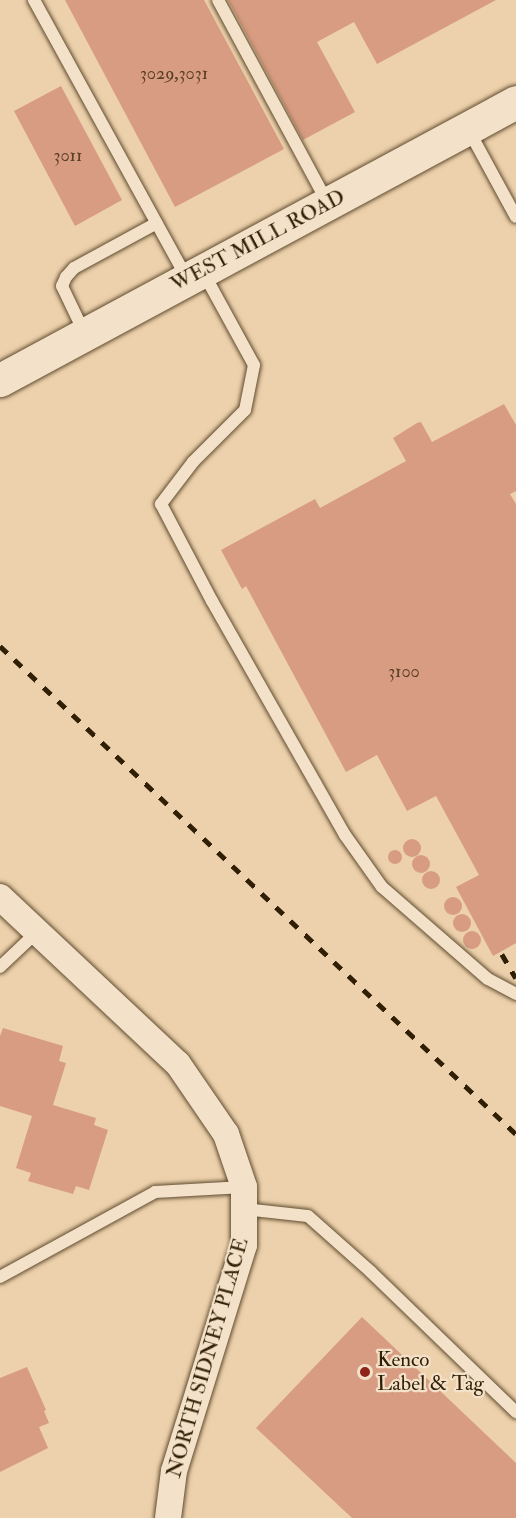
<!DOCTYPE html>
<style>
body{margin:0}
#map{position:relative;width:516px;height:1518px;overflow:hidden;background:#edd1ac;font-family:"IM FELL Double Pica",serif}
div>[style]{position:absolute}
.building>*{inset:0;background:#d79c81}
.round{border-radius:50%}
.roads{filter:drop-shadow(0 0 2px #604c2f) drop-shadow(0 0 2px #604c2f)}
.service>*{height:12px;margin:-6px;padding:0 6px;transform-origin:6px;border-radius:6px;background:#f3e1c9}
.minor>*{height:26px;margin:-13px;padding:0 13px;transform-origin:13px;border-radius:13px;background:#f3e1c9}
.secondary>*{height:33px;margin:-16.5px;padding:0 16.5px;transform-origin:16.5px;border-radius:16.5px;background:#f3e1c9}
.rail>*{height:4.5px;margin-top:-2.25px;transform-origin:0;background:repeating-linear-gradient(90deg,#311f05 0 10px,transparent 0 20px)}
.dots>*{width:16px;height:16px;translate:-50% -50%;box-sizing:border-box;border:3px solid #f3e1c9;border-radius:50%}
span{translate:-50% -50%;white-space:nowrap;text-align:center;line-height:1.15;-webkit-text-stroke:4.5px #f3e1c9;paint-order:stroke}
.number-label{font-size:18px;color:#5a3e24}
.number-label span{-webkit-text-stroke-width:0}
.street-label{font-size:21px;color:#311f05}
.poi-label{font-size:21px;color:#311f05}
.left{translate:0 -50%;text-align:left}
</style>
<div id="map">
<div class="building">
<i style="clip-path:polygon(65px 0,204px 0,284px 149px,175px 207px)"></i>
<i style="clip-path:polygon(228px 0,496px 0,377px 64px,354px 22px,317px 42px,355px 112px,303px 140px)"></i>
<i style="clip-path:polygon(61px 86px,122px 200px,75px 226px,14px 111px)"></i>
<i style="clip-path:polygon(504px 404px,516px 425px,516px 491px,510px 494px,516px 504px,516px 943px,493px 956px,456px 887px,479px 875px,436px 796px,407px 811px,377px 755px,346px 772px,246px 586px,242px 589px,221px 550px,315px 499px,320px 508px,406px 461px,393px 438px,417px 423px,421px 422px,432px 442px)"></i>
<i class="round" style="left:403px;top:839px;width:18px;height:18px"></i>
<i class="round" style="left:388px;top:850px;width:14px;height:14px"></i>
<i class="round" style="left:412px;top:855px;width:18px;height:18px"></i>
<i class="round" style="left:422px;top:871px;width:18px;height:18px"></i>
<i class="round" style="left:444px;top:897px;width:18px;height:18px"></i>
<i class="round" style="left:453px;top:914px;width:18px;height:18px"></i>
<i class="round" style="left:463px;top:931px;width:18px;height:18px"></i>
<i style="clip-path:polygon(3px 1028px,63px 1046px,59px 1061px,66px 1063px,53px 1105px,96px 1118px,94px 1125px,108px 1130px,89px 1190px,76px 1186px,73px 1194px,28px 1181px,31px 1173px,16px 1168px,32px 1116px,0 1106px,0 1036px)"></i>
<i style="clip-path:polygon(362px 1317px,516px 1463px,516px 1518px,352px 1518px,256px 1428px)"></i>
<i style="clip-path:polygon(27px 1367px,46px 1410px,44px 1411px,49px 1423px,39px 1427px,48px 1448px,0 1472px,0 1378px)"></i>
</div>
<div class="roads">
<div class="service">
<i style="left:34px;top:0;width:317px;rotate:61.2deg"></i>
<i style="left:218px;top:0;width:230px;rotate:61.6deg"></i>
<i style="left:468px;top:129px;width:100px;rotate:61.4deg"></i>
<i style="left:203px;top:272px;width:106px;rotate:61.3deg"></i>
<i style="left:254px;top:365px;width:46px;rotate:101.3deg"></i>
<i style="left:245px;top:410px;width:74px;rotate:135deg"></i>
<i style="left:193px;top:462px;width:53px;rotate:127.3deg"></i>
<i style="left:161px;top:504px;width:110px;rotate:62.3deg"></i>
<i style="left:212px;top:601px;width:269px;rotate:60.4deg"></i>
<i style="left:345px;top:835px;width:64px;rotate:54.6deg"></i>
<i style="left:382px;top:887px;width:140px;rotate:41deg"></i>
<i style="left:488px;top:979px;width:32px;rotate:28deg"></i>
<i style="left:84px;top:332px;width:51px;rotate:-115.6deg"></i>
<i style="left:62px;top:286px;width:10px;rotate:-66deg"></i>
<i style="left:66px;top:277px;width:12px;rotate:-48deg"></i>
<i style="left:74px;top:268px;width:94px;rotate:-28.5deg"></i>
<i style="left:0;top:967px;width:51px;rotate:-43.4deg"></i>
<i style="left:244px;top:1209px;width:64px;rotate:6.2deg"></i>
<i style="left:308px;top:1216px;width:84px;rotate:41.6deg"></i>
<i style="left:371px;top:1272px;width:202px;rotate:44deg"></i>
<i style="left:0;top:1277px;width:177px;rotate:-28.7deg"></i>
<i style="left:155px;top:1192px;width:89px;rotate:-3.2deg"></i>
</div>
<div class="minor">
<i style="left:0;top:897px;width:244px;rotate:43.2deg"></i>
<i style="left:178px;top:1064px;width:85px;rotate:55.6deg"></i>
<i style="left:226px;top:1134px;width:56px;rotate:71.2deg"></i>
<i style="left:244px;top:1187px;width:58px;rotate:90deg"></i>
<i style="left:244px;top:1245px;width:237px;rotate:107.2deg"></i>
<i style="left:174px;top:1471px;width:47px;rotate:97.3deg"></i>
</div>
<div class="secondary">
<i style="left:0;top:380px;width:586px;rotate:-28.31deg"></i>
</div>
</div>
<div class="rail">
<i style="left:0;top:646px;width:710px;rotate:43.4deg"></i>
<i style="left:502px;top:954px;width:28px;rotate:60deg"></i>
</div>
<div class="dots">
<i style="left:365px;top:1372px;background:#8f2418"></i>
</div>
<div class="number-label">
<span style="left:174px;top:74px">3029,3031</span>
<span style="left:68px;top:156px">3011</span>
<span style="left:404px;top:672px">3100</span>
</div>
<div class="street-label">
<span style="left:258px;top:241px;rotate:-28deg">WEST MILL ROAD</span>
<span style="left:208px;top:1358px;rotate:-74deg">NORTH SIDNEY PLACE</span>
</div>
<div class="poi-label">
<span class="left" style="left:377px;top:1372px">Kenco<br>Label &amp; Tag</span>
</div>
</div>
